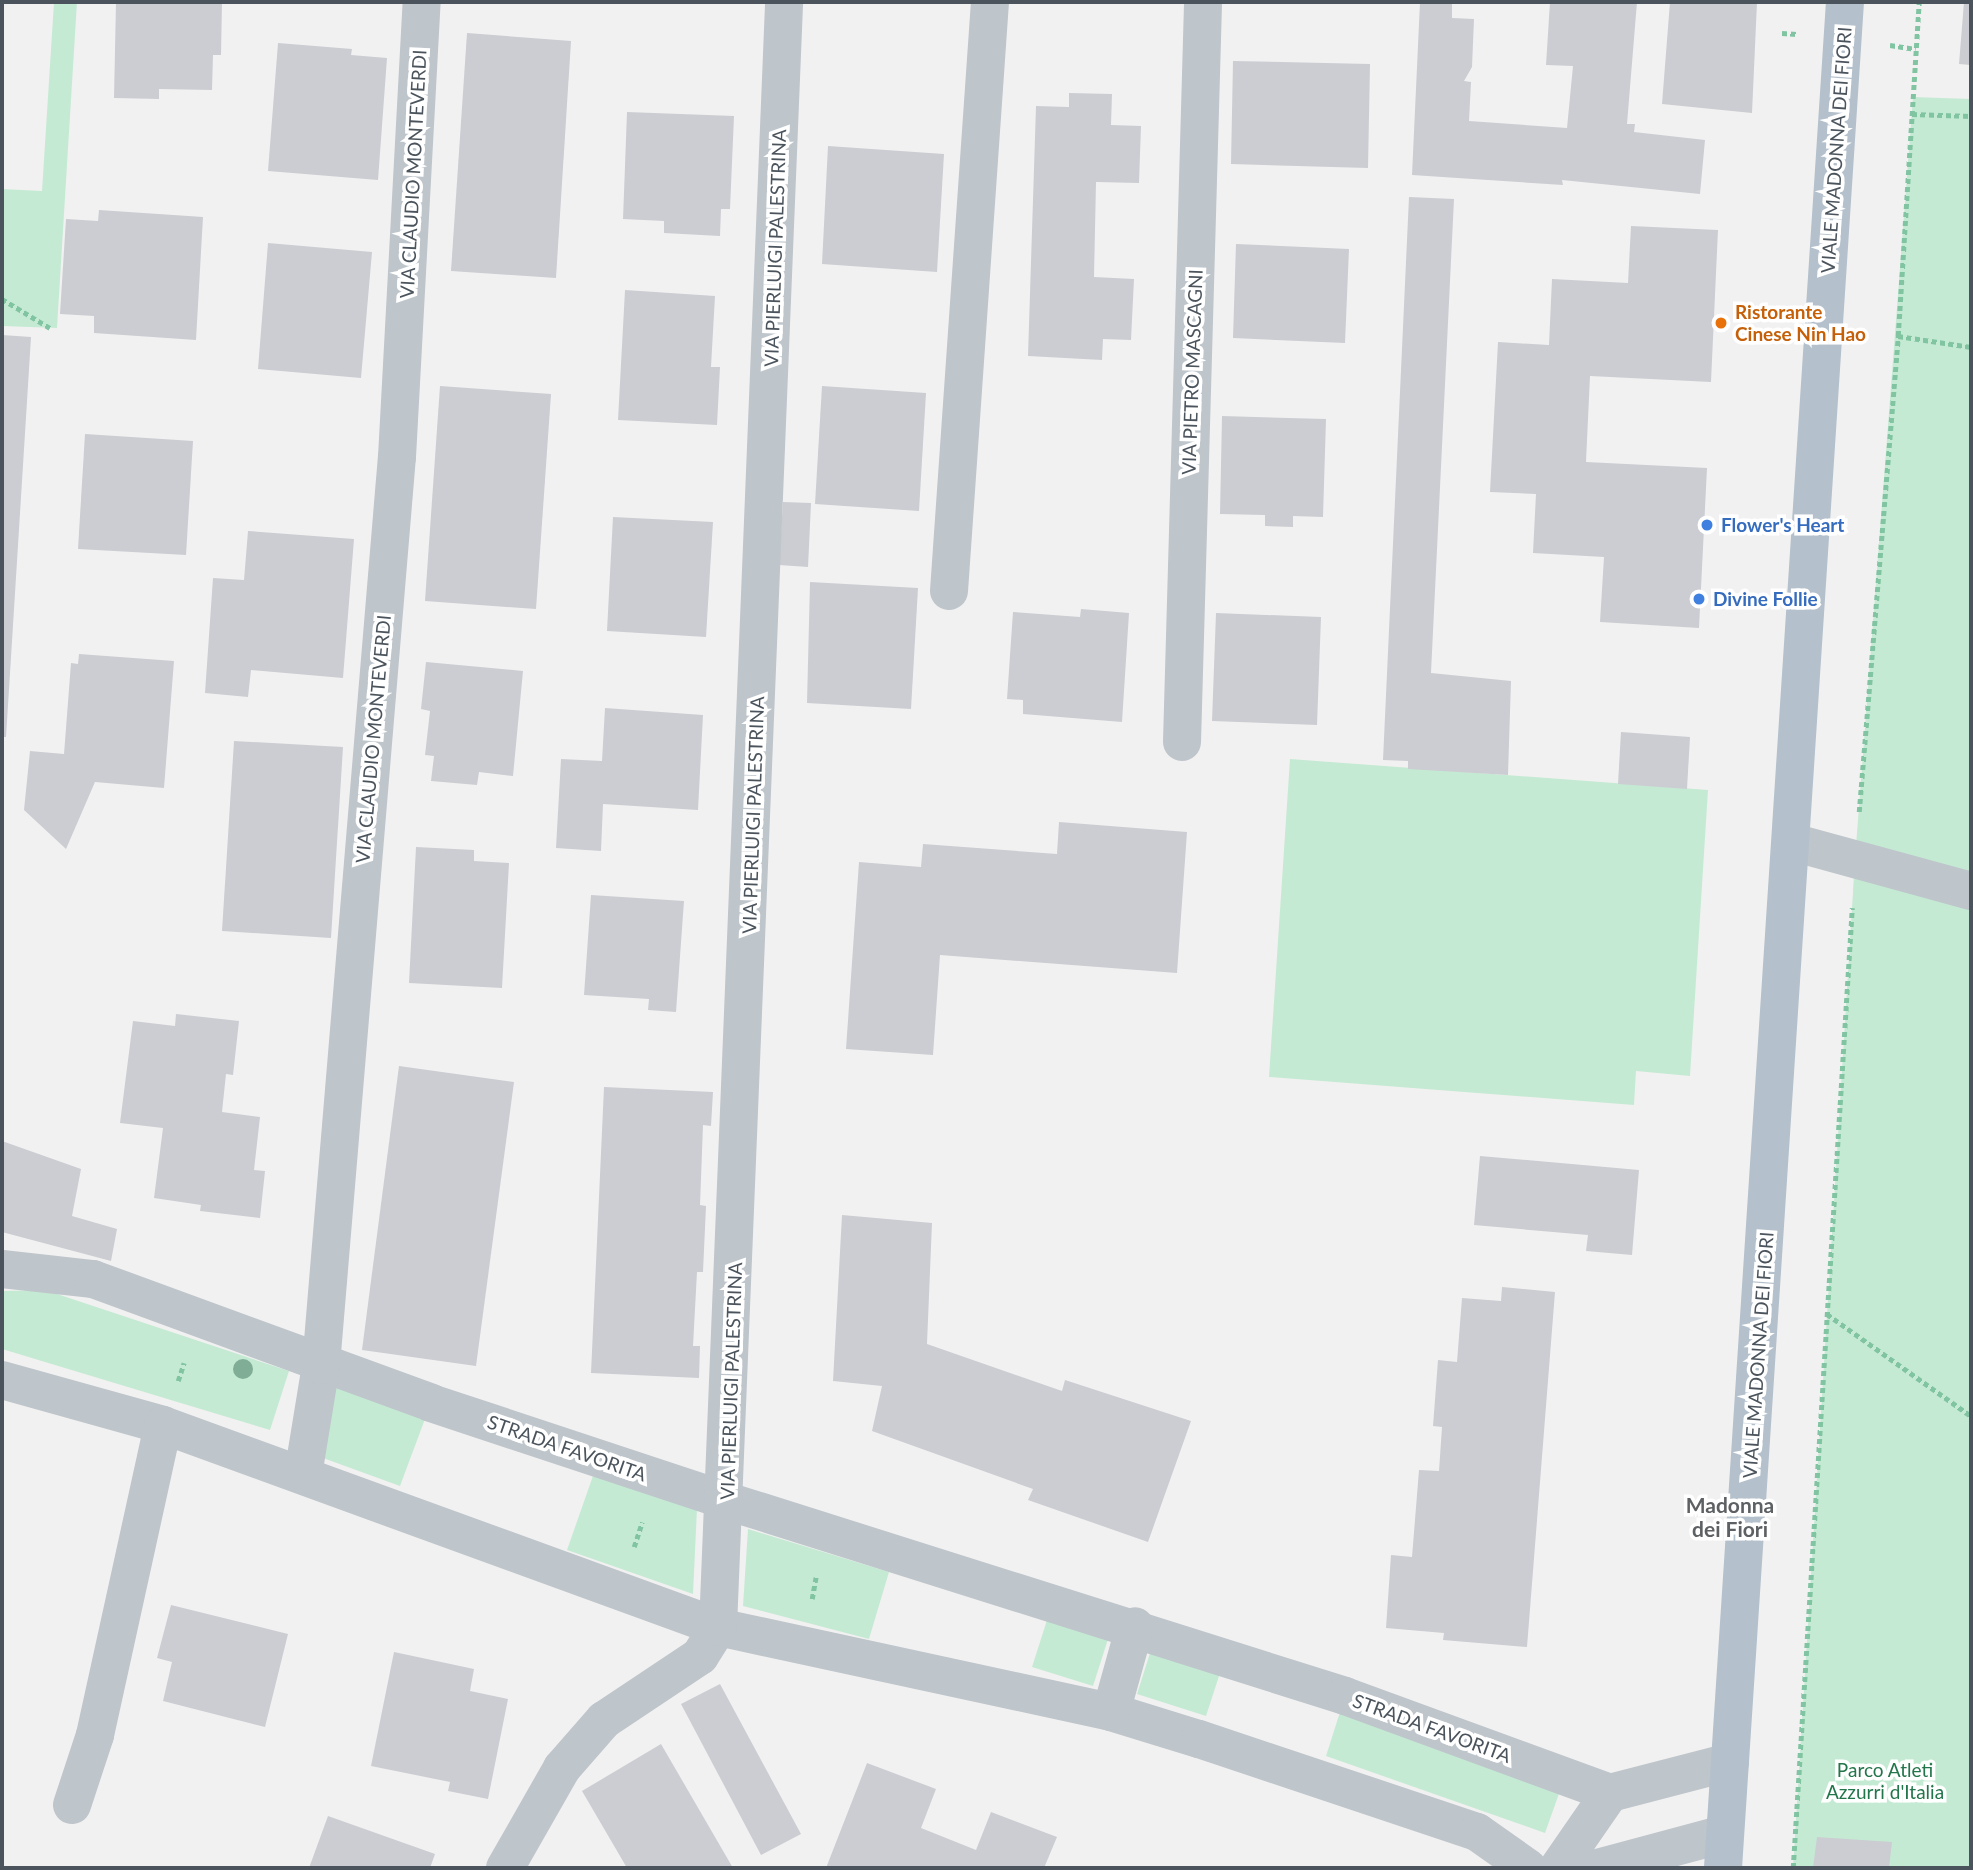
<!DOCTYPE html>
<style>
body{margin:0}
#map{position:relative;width:1973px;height:1870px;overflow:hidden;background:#f2f1f1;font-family:Lato,sans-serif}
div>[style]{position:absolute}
.green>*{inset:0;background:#c5ead3}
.building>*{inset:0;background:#cbcdd2}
.path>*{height:4.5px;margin-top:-2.25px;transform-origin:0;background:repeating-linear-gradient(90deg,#81c4a2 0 5px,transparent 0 8.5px)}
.minor>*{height:38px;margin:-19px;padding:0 19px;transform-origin:19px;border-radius:19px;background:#bec5cb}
.major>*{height:38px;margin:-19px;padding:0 19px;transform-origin:19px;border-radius:19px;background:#b4c0cb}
.trees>*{width:20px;height:20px;margin:-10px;border-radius:50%;background:#80ad96}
.dots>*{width:19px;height:19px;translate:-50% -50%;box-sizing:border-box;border:4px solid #fff;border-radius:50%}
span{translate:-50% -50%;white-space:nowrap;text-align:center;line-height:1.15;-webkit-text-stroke:7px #fff;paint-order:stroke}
.street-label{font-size:19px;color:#4b545c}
.food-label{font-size:19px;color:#c56008;font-weight:700}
.left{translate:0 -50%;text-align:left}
.shop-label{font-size:19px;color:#366cbe;font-weight:700}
.park-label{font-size:19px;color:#23754b}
.neighbourhood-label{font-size:21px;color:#5e6164;font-weight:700}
.frame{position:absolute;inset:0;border:4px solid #4b545c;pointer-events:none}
</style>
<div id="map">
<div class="green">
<i style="clip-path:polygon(54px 2px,77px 2px,57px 328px,2px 326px,2px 189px,42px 191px)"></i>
<i style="clip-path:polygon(1913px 97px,1971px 99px,1971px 1868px,1793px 1868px,1855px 859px)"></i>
<i style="clip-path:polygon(1290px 759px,1708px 790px,1690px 1076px,1636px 1071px,1634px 1105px,1269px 1077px)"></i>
<i style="clip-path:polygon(45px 1290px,289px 1371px,270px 1430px,2px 1349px,2px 1291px)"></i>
<i style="clip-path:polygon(334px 1386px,425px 1419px,400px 1486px,323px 1458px)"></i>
<i style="clip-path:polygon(594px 1473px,697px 1509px,693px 1594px,567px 1550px)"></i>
<i style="clip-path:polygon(748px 1529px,889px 1572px,869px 1639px,743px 1606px)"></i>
<i style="clip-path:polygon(1048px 1617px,1109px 1636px,1093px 1686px,1032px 1667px)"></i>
<i style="clip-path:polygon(1151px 1650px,1220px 1673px,1206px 1716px,1137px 1694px)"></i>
<i style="clip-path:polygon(1340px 1712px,1561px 1788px,1545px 1833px,1326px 1756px)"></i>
</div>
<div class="building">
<i style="clip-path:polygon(116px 2px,222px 2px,221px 55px,213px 55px,212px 90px,159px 89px,159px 99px,114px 98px)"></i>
<i style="clip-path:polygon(1420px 2px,1452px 2px,1452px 18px,1474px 19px,1472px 67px,1464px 81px,1471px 82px,1469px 121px,1567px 128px,1573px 66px,1546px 65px,1550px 2px,1637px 2px,1627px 124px,1635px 124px,1634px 132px,1705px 140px,1700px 194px,1562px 180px,1563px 185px,1412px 175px)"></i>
<i style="clip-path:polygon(1670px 2px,1757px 2px,1752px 113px,1662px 104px)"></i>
<i style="clip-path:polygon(1964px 2px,1971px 2px,1971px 65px,1959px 64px)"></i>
<i style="clip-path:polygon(467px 33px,571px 41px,556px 278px,451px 271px)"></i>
<i style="clip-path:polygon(278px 43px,352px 49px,351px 55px,387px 58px,378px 180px,268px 171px)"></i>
<i style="clip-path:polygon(1233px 61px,1370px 64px,1368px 168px,1231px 164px)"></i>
<i style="clip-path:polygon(1069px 93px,1112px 94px,1111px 125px,1141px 126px,1139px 183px,1096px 182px,1094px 277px,1134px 279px,1131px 340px,1103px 339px,1102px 360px,1028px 356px,1036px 106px,1069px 107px)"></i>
<i style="clip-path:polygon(627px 112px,734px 116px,730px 209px,721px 209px,720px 236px,664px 233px,664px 221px,623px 219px)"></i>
<i style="clip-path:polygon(828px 146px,944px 154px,937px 272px,822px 264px)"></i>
<i style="clip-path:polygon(1409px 197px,1454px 199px,1431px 673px,1511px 681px,1508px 775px,1408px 769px,1408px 761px,1383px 760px)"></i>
<i style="clip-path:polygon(99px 210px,203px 217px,196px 340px,94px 333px,94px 316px,60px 314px,66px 219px,98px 221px)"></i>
<i style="clip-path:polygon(1631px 226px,1718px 230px,1711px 382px,1590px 376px,1586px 462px,1707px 468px,1699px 628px,1600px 622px,1604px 557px,1533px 553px,1536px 494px,1490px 492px,1498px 342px,1549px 345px,1552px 279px,1628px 283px)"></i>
<i style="clip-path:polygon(268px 243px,372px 252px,361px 378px,258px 369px)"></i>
<i style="clip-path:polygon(1236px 244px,1349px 249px,1345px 343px,1233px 338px)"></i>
<i style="clip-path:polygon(625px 290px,715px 296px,711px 367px,720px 367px,717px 425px,618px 420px)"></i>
<i style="clip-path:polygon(2px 335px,31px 337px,6px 737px,2px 737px)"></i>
<i style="clip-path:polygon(440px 386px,551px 394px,536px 609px,425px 601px)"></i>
<i style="clip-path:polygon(822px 386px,926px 393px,919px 511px,815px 504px)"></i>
<i style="clip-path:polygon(1222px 416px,1326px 419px,1323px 517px,1293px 516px,1293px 527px,1265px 526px,1265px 515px,1220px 514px)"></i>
<i style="clip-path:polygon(85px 434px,193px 441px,186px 555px,78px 549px)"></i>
<i style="clip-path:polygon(783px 502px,811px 503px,808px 567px,779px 565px)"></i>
<i style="clip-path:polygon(613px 517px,713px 522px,706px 637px,607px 631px)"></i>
<i style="clip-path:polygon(248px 531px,354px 539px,343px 678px,251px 670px,248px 697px,205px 693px,213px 578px,244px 580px)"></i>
<i style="clip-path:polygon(810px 582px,918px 588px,911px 709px,807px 703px)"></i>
<i style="clip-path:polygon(1081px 609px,1129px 613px,1122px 722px,1023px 714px,1023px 700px,1007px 699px,1013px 612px,1080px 617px)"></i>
<i style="clip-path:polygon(1216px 613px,1321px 617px,1317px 725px,1212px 721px)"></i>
<i style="clip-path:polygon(79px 654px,174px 661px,164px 788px,95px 782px,66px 849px,24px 810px,30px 751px,64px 754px,71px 663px,78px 664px)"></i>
<i style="clip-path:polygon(426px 662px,523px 671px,513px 776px,479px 772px,477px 785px,431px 781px,434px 756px,425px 755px,430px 711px,421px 709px)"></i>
<i style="clip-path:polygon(605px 708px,703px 715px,698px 810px,603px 804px,601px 851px,556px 848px,561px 759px,602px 761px)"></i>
<i style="clip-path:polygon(1621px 732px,1690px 737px,1687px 789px,1618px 784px)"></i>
<i style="clip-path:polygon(234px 741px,343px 747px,331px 938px,222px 931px)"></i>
<i style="clip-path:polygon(1059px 822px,1187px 832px,1177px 973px,940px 955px,933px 1055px,846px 1049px,859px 862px,921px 867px,923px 844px,1057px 854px)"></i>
<i style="clip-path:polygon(416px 847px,474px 850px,474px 861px,509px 863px,502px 988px,409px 983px)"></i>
<i style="clip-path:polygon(591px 895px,684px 901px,676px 1012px,648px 1010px,649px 999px,584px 995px)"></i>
<i style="clip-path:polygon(176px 1014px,239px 1021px,233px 1075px,226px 1074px,222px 1112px,260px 1117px,254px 1170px,265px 1171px,260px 1218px,200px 1211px,201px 1205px,154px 1198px,163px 1128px,120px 1123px,133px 1021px,175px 1026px)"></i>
<i style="clip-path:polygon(399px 1066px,514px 1082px,476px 1366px,362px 1350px)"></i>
<i style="clip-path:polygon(604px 1087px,713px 1092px,711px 1126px,703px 1125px,700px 1205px,706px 1206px,703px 1272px,697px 1272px,693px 1346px,700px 1346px,699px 1378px,591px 1373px)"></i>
<i style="clip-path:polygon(2px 1141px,81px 1169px,72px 1216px,117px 1229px,111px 1261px,2px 1232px)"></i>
<i style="clip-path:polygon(1480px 1156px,1639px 1170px,1632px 1255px,1586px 1251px,1588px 1235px,1474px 1225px)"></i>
<i style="clip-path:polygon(842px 1215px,932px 1223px,927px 1344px,1062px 1391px,1065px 1380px,1191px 1421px,1148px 1542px,1028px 1500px,1033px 1489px,872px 1431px,882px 1386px,833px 1381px)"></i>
<i style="clip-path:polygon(1502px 1287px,1555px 1292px,1527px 1647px,1443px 1640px,1444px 1633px,1386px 1628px,1391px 1555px,1412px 1557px,1419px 1470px,1439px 1471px,1442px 1427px,1433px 1426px,1438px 1360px,1457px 1362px,1462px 1298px,1501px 1301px)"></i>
<i style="clip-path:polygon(171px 1605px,288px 1634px,265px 1727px,163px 1701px,172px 1662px,157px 1658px)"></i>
<i style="clip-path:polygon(394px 1652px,474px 1669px,470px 1691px,508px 1699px,488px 1799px,448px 1791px,450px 1782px,371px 1766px)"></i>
<i style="clip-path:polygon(720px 1684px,801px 1834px,761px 1855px,681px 1704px)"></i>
<i style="clip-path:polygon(661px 1744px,733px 1868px,627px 1868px,582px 1791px)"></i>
<i style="clip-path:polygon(867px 1763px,936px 1789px,921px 1828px,976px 1850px,991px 1812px,1057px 1837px,1044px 1868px,826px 1868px)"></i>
<i style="clip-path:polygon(328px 1816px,435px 1854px,430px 1868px,309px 1868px)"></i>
<i style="clip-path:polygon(1817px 1837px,1892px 1842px,1889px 1868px,1813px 1868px)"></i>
</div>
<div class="path">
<i style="left:1782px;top:33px;width:15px;rotate:4deg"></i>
<i style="left:1890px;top:45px;width:26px;rotate:9deg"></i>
<i style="left:1912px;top:114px;width:59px;rotate:1.9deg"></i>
<i style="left:2px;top:299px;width:56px;rotate:31.1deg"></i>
<i style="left:1898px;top:336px;width:74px;rotate:8.6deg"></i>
<i style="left:1859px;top:812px;width:478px;rotate:-85.3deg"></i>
<i style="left:1898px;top:336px;width:335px;rotate:-86.4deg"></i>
<i style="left:1827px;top:1314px;width:176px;rotate:35.3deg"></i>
<i style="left:178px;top:1381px;width:19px;rotate:-72deg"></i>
<i style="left:634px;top:1547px;width:26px;rotate:-72deg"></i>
<i style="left:812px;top:1599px;width:22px;rotate:-80deg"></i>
<i style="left:1793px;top:1868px;width:962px;rotate:-86.48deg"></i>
</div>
<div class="minor">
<i style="left:949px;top:591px;width:590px;rotate:-86.02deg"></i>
<i style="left:1182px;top:742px;width:740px;rotate:-88.37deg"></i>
<i style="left:1792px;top:842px;width:186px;rotate:15.3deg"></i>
<i style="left:2px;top:1269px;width:92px;rotate:6.3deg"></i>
<i style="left:93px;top:1279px;width:360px;rotate:20.1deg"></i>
<i style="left:431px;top:1403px;width:312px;rotate:18.3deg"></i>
<i style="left:727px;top:1501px;width:648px;rotate:17.51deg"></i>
<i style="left:1345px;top:1696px;width:282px;rotate:20.1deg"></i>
<i style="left:1610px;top:1793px;width:124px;rotate:-14.5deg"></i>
<i style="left:2px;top:1380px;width:167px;rotate:15.6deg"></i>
<i style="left:163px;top:1425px;width:591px;rotate:20deg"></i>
<i style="left:718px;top:1627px;width:402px;rotate:12.2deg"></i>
<i style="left:1111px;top:1712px;width:92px;rotate:17.1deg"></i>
<i style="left:1199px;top:1739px;width:293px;rotate:18.5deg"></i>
<i style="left:1477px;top:1832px;width:62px;rotate:35.2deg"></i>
<i style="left:303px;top:1475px;width:111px;rotate:-80.7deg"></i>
<i style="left:321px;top:1365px;width:911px;rotate:-85.22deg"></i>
<i style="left:397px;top:457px;width:456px;rotate:-86.9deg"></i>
<i style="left:1111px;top:1712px;width:89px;rotate:-74.4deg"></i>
<i style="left:72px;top:1805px;width:74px;rotate:-71.8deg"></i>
<i style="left:95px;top:1735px;width:317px;rotate:-77.6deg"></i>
<i style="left:505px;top:1868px;width:115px;rotate:-60.3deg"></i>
<i style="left:562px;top:1768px;width:64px;rotate:-48.8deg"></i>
<i style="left:604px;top:1720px;width:115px;rotate:-33.7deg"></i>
<i style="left:700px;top:1656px;width:34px;rotate:-58deg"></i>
<i style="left:718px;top:1627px;width:1626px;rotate:-87.67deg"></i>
<i style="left:1558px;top:1868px;width:91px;rotate:-55.3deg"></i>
<i style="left:1597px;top:1868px;width:131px;rotate:-15deg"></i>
</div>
<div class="major">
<i style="left:1723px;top:1868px;width:1870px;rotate:-86.26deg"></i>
</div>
<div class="trees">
<i style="left:243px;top:1369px"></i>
</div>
<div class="dots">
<i style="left:1721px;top:323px;background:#e8710a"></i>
<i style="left:1707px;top:525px;background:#3f7fe0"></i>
<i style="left:1699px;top:599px;background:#3f7fe0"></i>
</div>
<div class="street-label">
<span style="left:1836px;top:150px;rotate:-86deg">VIALE MADONNA DEI FIORI</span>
<span style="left:413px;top:174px;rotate:-87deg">VIA CLAUDIO MONTEVERDI</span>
<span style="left:775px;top:248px;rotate:-88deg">VIA PIERLUIGI PALESTRINA</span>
<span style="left:1192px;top:372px;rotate:-88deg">VIA PIETRO MASCAGNI</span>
<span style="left:373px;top:739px;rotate:-85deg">VIA CLAUDIO MONTEVERDI</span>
<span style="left:753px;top:815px;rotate:-88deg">VIA PIERLUIGI PALESTRINA</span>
<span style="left:1758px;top:1355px;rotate:-86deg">VIALE MADONNA DEI FIORI</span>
<span style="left:731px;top:1381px;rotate:-88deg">VIA PIERLUIGI PALESTRINA</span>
<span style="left:567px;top:1448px;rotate:19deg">STRADA FAVORITA</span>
<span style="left:1432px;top:1728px;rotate:20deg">STRADA FAVORITA</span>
</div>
<div class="food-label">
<span class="left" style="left:1735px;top:323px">Ristorante<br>Cinese Nin Hao</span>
</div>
<div class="shop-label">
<span class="left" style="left:1721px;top:525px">Flower's Heart</span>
<span class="left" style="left:1713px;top:599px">Divine Follie</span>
</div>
<div class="park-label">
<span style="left:1885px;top:1781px">Parco Atleti<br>Azzurri d'Italia</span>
</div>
<div class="neighbourhood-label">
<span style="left:1730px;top:1517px">Madonna<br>dei Fiori</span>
</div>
<div class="frame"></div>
</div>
